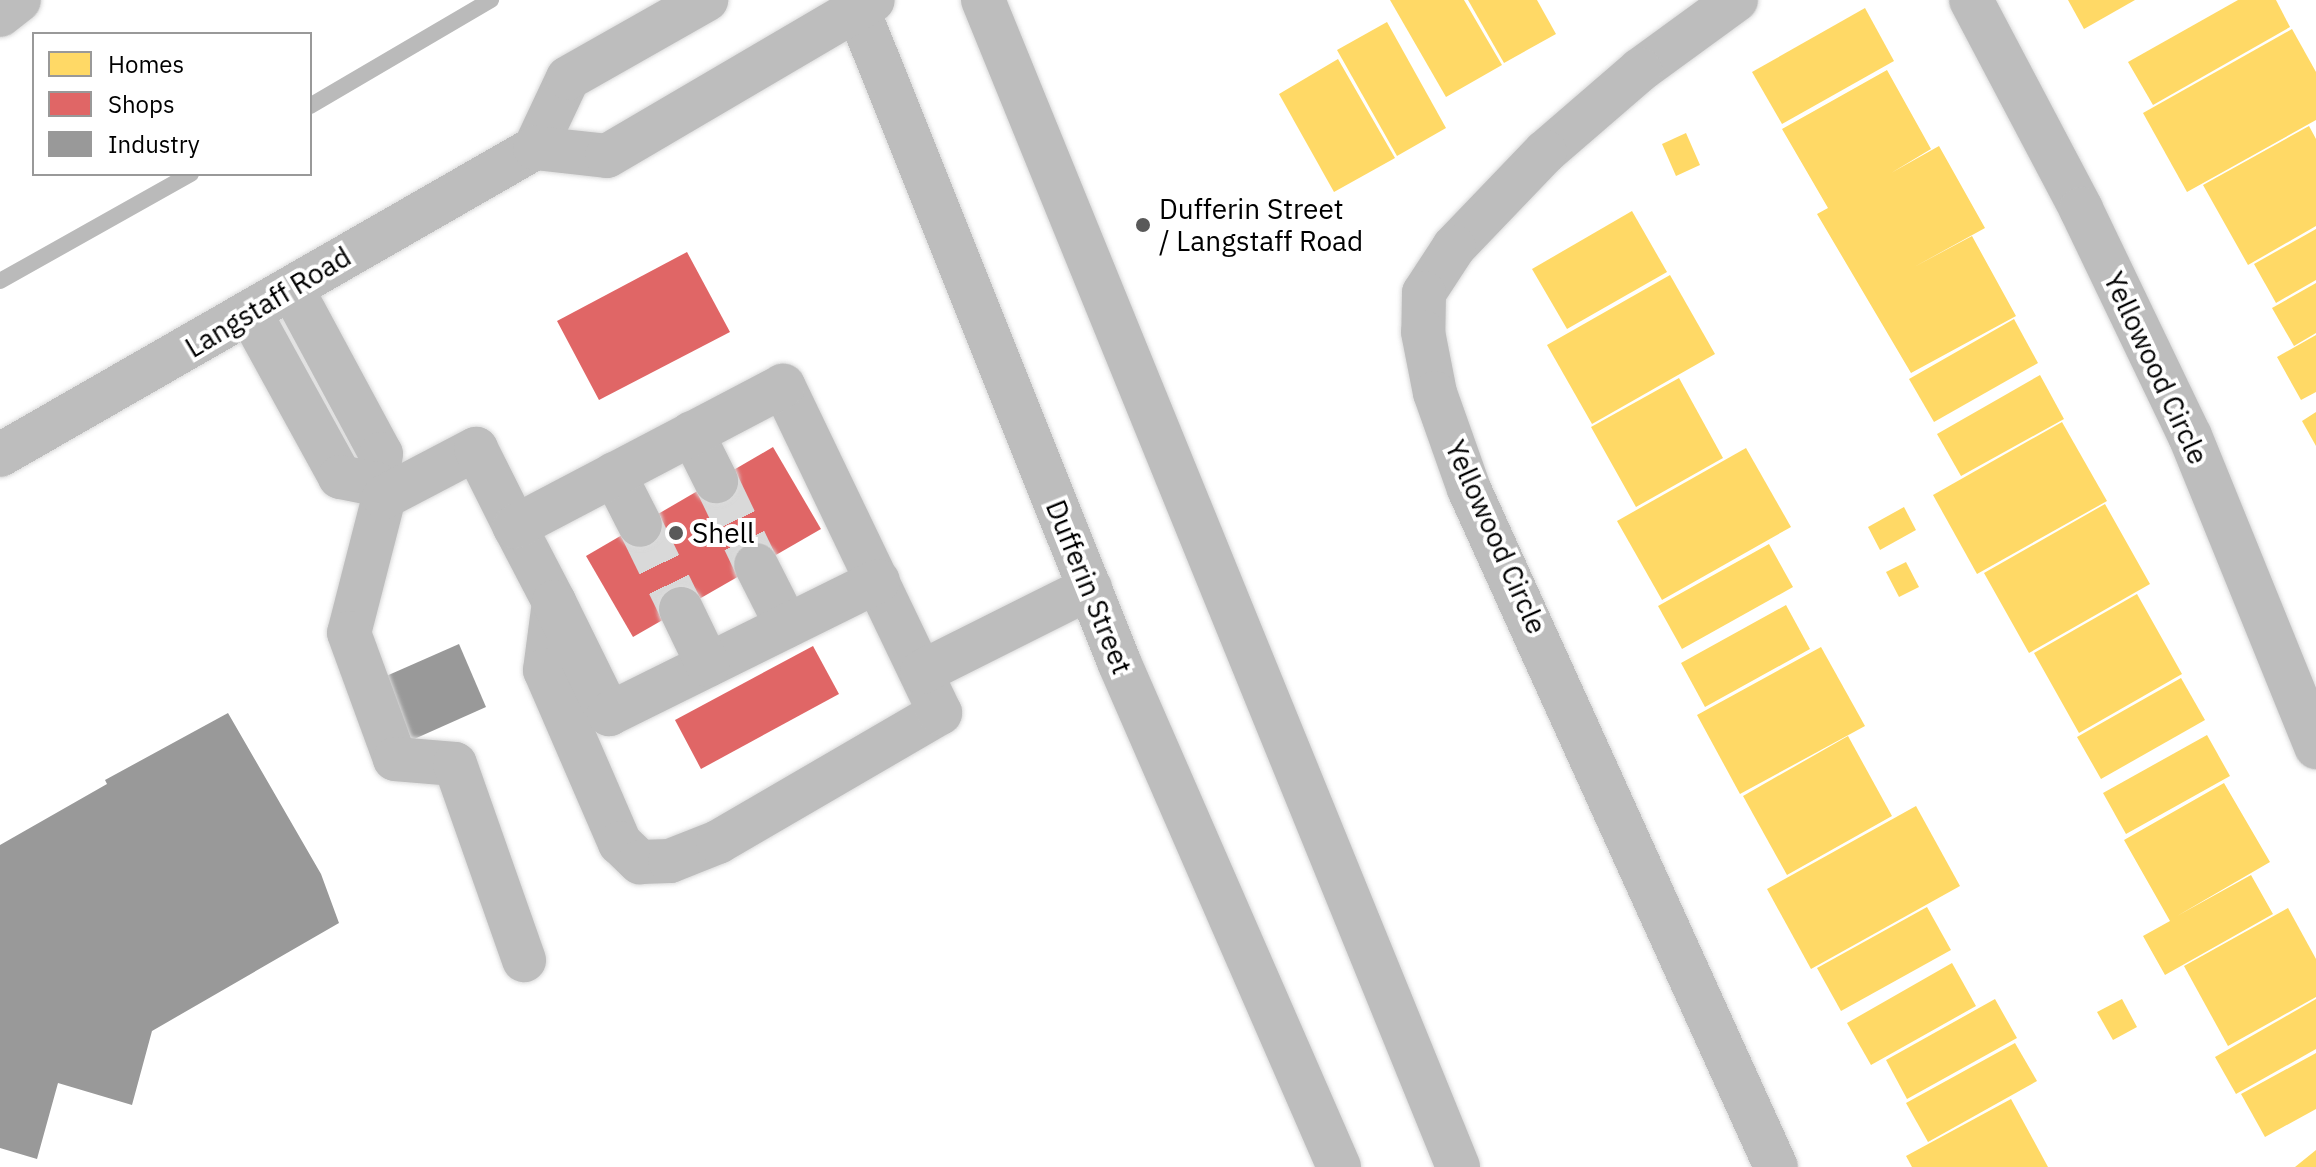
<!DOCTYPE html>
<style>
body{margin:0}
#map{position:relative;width:2316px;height:1167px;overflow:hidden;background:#fff;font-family:"IBM Plex Sans",sans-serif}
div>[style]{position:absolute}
.homes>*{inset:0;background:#ffd966}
.shops>*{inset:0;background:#e06666}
.industry>*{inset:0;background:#999}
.stream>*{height:16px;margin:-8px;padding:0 8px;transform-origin:8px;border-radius:8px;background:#bababa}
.minor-tunnel>*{height:44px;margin-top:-22px;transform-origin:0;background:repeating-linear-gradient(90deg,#d9d9d9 0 44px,transparent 0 66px)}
.roads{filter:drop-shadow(0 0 2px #dbdbdb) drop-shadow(0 0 2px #dbdbdb)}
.minor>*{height:44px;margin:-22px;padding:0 22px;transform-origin:22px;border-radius:22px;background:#bdbdbd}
.major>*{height:44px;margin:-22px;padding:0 22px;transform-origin:22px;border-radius:22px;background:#bdbdbd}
.dots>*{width:22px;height:22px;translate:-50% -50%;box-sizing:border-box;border:4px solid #fff;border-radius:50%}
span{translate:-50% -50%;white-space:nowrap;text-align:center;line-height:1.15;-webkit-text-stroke:8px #fff;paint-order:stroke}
.poi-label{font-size:28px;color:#000}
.left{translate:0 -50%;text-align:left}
.street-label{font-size:28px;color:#000}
.legend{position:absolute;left:32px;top:32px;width:280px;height:144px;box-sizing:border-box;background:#fff;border:2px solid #999;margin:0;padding:10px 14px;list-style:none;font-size:24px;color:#000}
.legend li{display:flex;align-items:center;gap:16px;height:40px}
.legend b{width:40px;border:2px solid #999}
</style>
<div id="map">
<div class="homes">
<i style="clip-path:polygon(1390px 0,1464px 0,1502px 65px,1446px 97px)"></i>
<i style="clip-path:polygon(1468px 0,1537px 0,1556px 34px,1504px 63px)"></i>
<i style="clip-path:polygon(2068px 0,2135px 0,2084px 29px)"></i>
<i style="clip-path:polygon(2238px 0,2276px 0,2290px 27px,2153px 105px,2128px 62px)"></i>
<i style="clip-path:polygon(1865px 8px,1894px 61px,1782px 124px,1752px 72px)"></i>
<i style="clip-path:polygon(1387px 22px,1446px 128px,1397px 156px,1337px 50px)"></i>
<i style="clip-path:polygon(2292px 29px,2316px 72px,2316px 120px,2187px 192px,2143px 113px)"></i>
<i style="clip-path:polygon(1338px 59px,1395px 158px,1334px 192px,1279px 94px)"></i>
<i style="clip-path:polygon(1887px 70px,1931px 149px,1891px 173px,1939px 146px,1985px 228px,1914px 267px,1972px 236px,2016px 316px,1911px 373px,1817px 214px,1828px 208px,1782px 129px)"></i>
<i style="clip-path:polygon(2309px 126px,2316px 139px,2316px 226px,2248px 265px,2203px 185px)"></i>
<i style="clip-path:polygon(1686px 133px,1700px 165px,1676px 176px,1662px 144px)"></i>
<i style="clip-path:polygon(1632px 211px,1667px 272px,1567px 329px,1532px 269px)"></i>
<i style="clip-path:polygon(2316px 229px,2316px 280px,2276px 303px,2254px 264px)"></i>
<i style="clip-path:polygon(1670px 275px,1715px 354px,1592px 424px,1547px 345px)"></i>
<i style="clip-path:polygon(2316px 283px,2316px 333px,2294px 346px,2272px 308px)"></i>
<i style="clip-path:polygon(2014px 319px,2038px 363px,1934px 422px,1909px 379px)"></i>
<i style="clip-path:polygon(2316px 335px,2316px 392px,2301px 400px,2277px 357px)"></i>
<i style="clip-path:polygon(2040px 375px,2064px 419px,1961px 476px,1937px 434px)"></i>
<i style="clip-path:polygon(1679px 378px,1723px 458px,1636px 507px,1591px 427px)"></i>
<i style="clip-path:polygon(2316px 412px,2316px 446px,2302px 421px)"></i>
<i style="clip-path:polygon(2062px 422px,2107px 501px,1977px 574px,1933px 495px)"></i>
<i style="clip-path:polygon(1746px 448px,1791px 527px,1662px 600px,1617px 521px)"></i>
<i style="clip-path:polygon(2105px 504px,2150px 584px,2029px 653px,1984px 573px)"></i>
<i style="clip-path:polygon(1904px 507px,1916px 530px,1880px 550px,1868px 527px)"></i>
<i style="clip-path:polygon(1769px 544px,1793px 587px,1682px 649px,1658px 606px)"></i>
<i style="clip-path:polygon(1906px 562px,1919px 587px,1899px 597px,1886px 572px)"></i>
<i style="clip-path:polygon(2137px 594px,2182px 674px,2079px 733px,2034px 653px)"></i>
<i style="clip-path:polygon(1786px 605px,1810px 649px,1705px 707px,1681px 663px)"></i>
<i style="clip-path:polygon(1821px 647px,1865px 726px,1740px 794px,1697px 715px)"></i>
<i style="clip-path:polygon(2181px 678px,2205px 720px,2101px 779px,2077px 737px)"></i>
<i style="clip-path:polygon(2207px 735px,2230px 776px,2126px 834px,2103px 793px)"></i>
<i style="clip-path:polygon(1848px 736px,1892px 816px,1787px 875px,1743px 796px)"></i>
<i style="clip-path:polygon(2224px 783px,2270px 862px,2177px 916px,2251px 875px,2273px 914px,2165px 975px,2143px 936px,2170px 921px,2124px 840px)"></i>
<i style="clip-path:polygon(1916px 806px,1960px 886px,1811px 969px,1767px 889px)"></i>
<i style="clip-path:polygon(1927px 907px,1951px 950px,1841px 1011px,1817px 968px)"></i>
<i style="clip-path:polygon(2288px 908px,2316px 959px,2316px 997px,2228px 1046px,2184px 966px)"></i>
<i style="clip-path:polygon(1952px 963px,1976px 1006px,1871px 1065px,1847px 1023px)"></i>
<i style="clip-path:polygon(1995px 999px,2017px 1038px,1907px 1099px,1886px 1060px)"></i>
<i style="clip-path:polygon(2122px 999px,2137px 1027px,2113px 1040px,2097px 1012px)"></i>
<i style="clip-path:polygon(2316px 999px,2316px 1049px,2236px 1094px,2215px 1057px)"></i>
<i style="clip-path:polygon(2015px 1043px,2037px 1081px,1928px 1142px,1906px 1103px)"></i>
<i style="clip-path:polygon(2316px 1053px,2316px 1109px,2265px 1137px,2241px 1094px)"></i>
<i style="clip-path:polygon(2011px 1099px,2048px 1167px,1912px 1167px,1906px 1156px)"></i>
<i style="clip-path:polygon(2316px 1150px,2316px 1167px,2295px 1167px)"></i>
</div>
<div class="shops">
<i style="clip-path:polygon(687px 252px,730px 332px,599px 400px,557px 321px)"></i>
<i style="clip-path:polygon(773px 447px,821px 529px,633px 637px,586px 556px)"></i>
<i style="clip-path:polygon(813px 646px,839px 694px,701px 769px,675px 720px)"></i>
</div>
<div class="industry">
<i style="clip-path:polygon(459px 644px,486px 707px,412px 740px,384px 677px)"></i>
<i style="clip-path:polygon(228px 713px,321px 874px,339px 923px,152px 1031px,132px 1105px,58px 1083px,37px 1159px,0 1148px,0 845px,107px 784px,105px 780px)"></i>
</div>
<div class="stream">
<i style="left:310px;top:106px;width:210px;rotate:-30.4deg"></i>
<i style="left:0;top:281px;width:219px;rotate:-29.3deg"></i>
</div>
<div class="minor-tunnel">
<i style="left:716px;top:481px;width:93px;rotate:64.5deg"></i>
<i style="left:640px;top:525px;width:93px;rotate:64deg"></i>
</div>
<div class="roads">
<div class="minor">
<i style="left:1736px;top:0;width:119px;rotate:143.9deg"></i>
<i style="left:1640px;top:70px;width:125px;rotate:139.2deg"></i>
<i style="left:1545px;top:152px;width:132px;rotate:133.8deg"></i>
<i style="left:1454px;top:247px;width:55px;rotate:123.1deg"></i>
<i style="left:1424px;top:293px;width:39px;rotate:91deg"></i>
<i style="left:1423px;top:332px;width:62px;rotate:78.9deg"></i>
<i style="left:1435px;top:393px;width:102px;rotate:70.5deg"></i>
<i style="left:1469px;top:489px;width:744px;rotate:65.64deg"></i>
<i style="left:1971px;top:0;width:236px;rotate:62.2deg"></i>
<i style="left:2081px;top:209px;width:252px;rotate:64.4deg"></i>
<i style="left:2190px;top:436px;width:336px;rotate:67.9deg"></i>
<i style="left:0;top:15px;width:24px;rotate:-38deg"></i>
<i style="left:292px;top:289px;width:187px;rotate:61.7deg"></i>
<i style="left:381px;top:454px;width:30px;rotate:99deg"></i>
<i style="left:376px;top:484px;width:15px;rotate:58deg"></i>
<i style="left:384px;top:497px;width:140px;rotate:104.4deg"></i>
<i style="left:349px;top:633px;width:134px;rotate:69.9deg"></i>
<i style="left:395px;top:759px;width:60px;rotate:4.8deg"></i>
<i style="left:455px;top:764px;width:208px;rotate:70.6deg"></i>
<i style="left:250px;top:313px;width:187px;rotate:61.2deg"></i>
<i style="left:340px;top:477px;width:37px;rotate:11deg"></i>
<i style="left:692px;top:433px;width:54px;rotate:63.4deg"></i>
<i style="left:614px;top:474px;width:57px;rotate:63deg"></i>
<i style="left:384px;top:497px;width:104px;rotate:-27.6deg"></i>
<i style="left:476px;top:449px;width:87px;rotate:63.4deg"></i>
<i style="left:515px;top:527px;width:85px;rotate:62.5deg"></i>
<i style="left:554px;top:602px;width:69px;rotate:97.5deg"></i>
<i style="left:545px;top:670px;width:189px;rotate:66.6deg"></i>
<i style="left:620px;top:843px;width:28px;rotate:44deg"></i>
<i style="left:640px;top:862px;width:30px;rotate:-2deg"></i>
<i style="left:670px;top:861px;width:52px;rotate:-21.6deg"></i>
<i style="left:718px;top:842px;width:257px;rotate:-30.2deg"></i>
<i style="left:940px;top:713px;width:363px;rotate:-115.6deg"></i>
<i style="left:783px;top:386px;width:303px;rotate:152.3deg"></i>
<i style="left:756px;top:565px;width:68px;rotate:63.1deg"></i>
<i style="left:554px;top:602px;width:125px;rotate:63.8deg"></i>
<i style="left:609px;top:714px;width:300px;rotate:-26.3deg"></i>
<i style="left:681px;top:609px;width:62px;rotate:64.3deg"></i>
<i style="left:922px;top:672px;width:188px;rotate:-26.6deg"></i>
</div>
<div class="major">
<i style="left:854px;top:0;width:713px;rotate:68.18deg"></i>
<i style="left:1119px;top:662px;width:551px;rotate:66.46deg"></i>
<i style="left:983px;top:0;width:1260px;rotate:67.85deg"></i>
<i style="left:535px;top:148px;width:77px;rotate:-64.8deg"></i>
<i style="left:568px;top:78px;width:159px;rotate:-29.5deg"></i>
<i style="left:0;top:455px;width:617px;rotate:-29.85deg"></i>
<i style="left:535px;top:148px;width:72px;rotate:6.3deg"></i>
<i style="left:607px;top:156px;width:308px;rotate:-30.4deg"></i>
</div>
</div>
<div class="dots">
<i style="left:1143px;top:225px;background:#595959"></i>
<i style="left:676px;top:533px;background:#595959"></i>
</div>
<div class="poi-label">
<span class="left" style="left:1159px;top:225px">Dufferin Street<br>/ Langstaff Road</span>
<span class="left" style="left:692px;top:533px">Shell</span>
</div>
<div class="street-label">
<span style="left:268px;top:302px;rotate:-31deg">Langstaff Road</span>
<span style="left:2156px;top:368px;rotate:65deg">Yellowood Circle</span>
<span style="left:1496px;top:537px;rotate:66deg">Yellowood Circle</span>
<span style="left:1089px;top:587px;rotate:68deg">Dufferin Street</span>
</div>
<ul class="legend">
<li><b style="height:22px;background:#ffd966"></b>Homes</li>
<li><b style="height:22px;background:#e06666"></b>Shops</li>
<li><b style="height:22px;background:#999"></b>Industry</li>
</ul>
</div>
